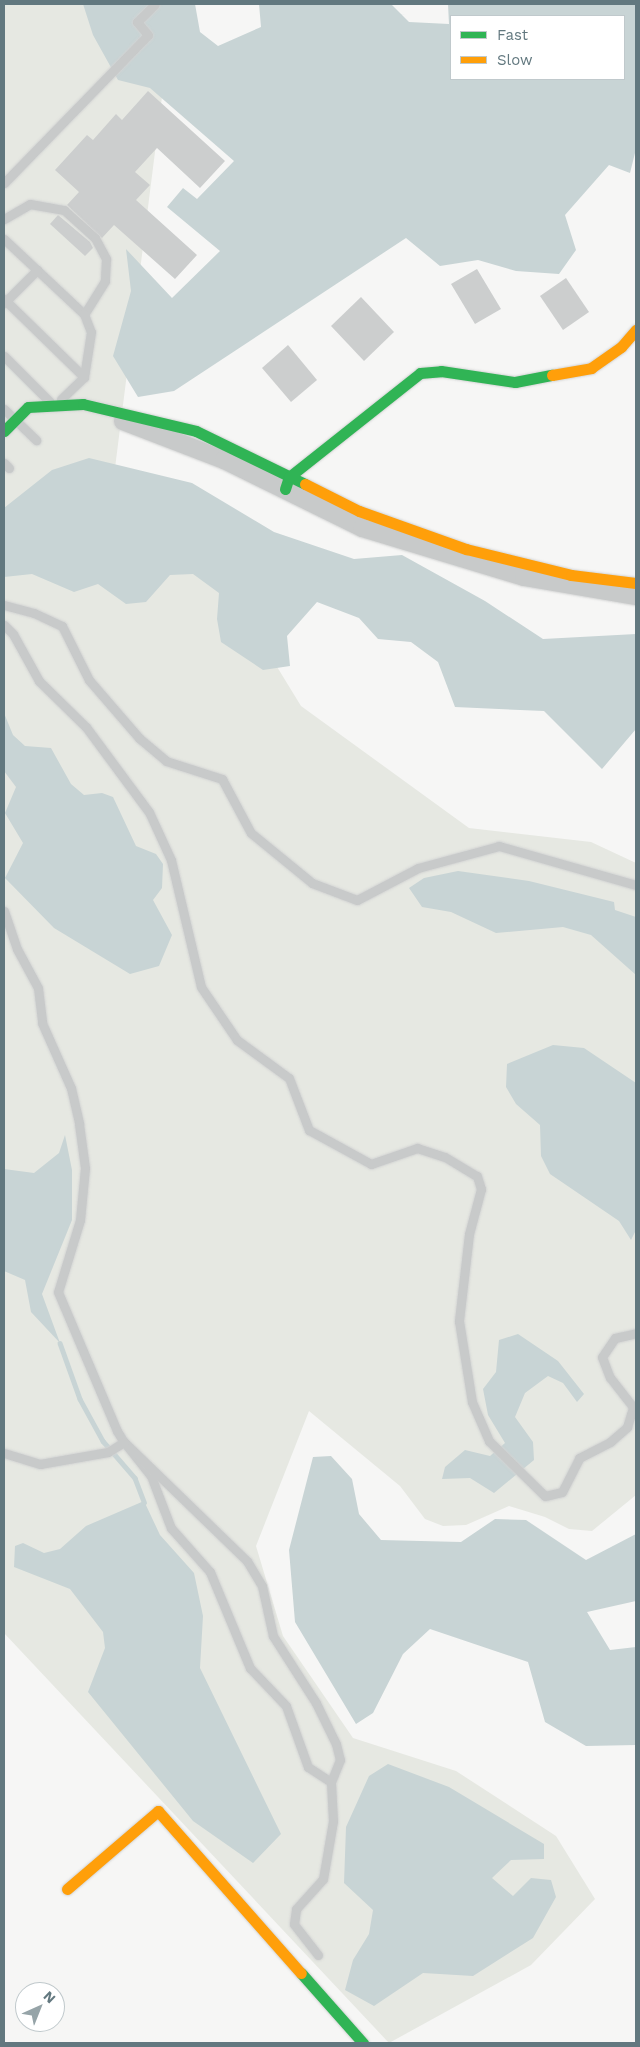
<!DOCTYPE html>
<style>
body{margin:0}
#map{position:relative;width:640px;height:2047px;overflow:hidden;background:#f6f6f5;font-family:"Work Sans",sans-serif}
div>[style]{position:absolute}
.green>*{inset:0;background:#e6e8e2}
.water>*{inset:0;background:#c8d4d5}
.stream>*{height:4.5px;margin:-2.25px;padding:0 2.25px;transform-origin:2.25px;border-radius:2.25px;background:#c8d4d5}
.building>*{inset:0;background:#cccece}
.roads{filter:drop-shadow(0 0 1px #d2d3d3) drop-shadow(0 0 1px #d2d3d3)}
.lane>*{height:9px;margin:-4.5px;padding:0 4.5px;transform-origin:4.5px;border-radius:4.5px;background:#c8caca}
.street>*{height:18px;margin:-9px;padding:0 9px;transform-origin:9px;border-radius:9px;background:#c8caca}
.fast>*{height:11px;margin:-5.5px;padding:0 5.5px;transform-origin:5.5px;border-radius:5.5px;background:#30b455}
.slow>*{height:11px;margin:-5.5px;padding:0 5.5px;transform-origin:5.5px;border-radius:5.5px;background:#ff9f0a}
span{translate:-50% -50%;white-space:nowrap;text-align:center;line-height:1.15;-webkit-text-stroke:5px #fff;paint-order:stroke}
.frame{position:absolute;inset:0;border:5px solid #62787f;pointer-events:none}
.legend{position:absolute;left:450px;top:15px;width:175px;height:65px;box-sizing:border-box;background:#fff;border:1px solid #c0c9cc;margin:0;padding:6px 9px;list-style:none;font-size:15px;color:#62787f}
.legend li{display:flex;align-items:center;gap:10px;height:25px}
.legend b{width:25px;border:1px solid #c0c9cc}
.north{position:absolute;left:15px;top:1982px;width:50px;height:50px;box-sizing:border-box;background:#fff;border:1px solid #c0c9cc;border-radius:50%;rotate:44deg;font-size:14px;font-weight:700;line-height:20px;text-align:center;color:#62787f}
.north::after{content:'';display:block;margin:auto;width:18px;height:22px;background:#96a4a8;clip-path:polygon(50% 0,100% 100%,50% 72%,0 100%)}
</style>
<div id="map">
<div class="green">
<i style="clip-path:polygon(4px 4px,143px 4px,166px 65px,114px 476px,206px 551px,301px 706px,469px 828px,591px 842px,636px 863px,636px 1495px,592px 1531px,569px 1529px,545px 1517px,509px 1506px,466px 1525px,443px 1526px,425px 1519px,400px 1486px,309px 1411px,256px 1546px,283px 1636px,353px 1738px,456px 1771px,556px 1836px,595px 1899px,531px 1965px,389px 2043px,4px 1633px)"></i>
</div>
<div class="water">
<i style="clip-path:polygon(evenodd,83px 4px,195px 4px,200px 32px,218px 46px,261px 27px,259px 4px,391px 4px,409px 22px,449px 24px,448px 4px,636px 4px,636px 149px,630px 173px,609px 165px,565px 215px,576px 250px,559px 274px,516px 271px,478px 260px,440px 266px,406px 238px,174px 391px,138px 397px,113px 356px,131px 291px,126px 249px,172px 298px,220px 251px,167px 207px,183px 188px,197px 199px,234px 161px,150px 88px,118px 80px,93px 35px,83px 4px,451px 16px,624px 16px,624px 79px,451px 79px,451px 16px)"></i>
<i style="clip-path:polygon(89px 458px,192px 483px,274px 532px,354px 559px,402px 555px,485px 601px,543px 639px,636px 634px,636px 729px,602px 769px,544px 711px,455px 707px,438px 662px,411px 642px,378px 639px,359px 618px,317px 602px,287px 636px,290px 666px,263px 670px,221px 642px,217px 619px,219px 593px,193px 574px,170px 575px,146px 602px,126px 604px,98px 584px,74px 592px,32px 574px,4px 577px,4px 508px,52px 470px)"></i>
<i style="clip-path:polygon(4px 713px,13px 735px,25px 746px,51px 748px,71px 784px,84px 795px,102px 793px,113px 797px,136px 846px,156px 854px,163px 864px,162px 888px,153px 900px,172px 935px,159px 966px,130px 974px,54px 928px,5px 878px,23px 843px,5px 813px,16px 787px,4px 771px)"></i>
<i style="clip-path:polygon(458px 871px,529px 881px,614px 902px,615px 910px,636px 917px,636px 975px,591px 935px,563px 927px,496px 933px,451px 912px,422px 907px,409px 888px,424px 878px)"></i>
<i style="clip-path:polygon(553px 1045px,584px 1048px,636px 1083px,636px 1230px,631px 1240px,619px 1221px,550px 1174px,541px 1156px,540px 1125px,516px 1104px,506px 1087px,507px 1064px)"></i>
<i style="clip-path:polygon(65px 1135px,72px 1170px,72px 1220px,42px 1294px,60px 1343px,31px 1312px,25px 1280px,4px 1271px,4px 1169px,34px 1173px,59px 1153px)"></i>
<i style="clip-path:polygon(518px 1334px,558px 1361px,584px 1394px,577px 1402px,563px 1383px,548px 1376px,525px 1393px,515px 1417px,533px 1442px,534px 1460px,494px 1493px,470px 1478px,442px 1479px,445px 1467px,465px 1450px,490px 1456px,505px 1443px,488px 1415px,483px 1389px,496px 1372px,499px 1340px)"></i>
<i style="clip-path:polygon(331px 1456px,352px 1479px,359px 1514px,381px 1540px,461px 1542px,495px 1519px,526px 1520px,586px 1560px,636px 1534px,636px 1601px,587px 1612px,610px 1650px,636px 1647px,636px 1745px,586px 1746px,545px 1722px,528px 1662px,430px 1629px,403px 1654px,373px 1713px,356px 1724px,295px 1622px,289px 1550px,313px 1457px)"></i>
<i style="clip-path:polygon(144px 1501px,160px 1535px,194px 1573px,203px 1616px,200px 1668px,281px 1834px,253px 1863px,193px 1821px,88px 1692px,105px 1648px,103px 1632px,70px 1589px,14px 1567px,15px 1546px,23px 1543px,44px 1553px,60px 1549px,86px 1526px)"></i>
<i style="clip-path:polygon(388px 1764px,449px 1787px,544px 1844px,544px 1859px,511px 1860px,492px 1878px,513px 1896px,531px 1878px,551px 1880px,556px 1897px,533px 1938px,473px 1976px,423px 1973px,374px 2006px,345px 1990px,353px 1960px,369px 1934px,373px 1910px,344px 1883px,346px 1827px,369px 1776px)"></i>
</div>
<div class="stream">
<i style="left:60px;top:1343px;width:59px;rotate:70.3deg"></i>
<i style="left:80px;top:1399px;width:48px;rotate:61.3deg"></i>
<i style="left:103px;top:1441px;width:49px;rotate:49.1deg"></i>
<i style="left:135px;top:1478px;width:26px;rotate:69deg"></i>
</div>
<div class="building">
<i style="clip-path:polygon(148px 91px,225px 161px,200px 188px,157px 148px,135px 172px,150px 185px,136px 200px,197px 255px,175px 279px,114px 225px,102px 238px,67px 205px,79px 192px,55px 170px,87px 135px,93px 140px,116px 114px,122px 120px)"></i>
<i style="clip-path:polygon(58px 215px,90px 242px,93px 248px,85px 256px,50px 224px)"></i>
<i style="clip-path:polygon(477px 269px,501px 309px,475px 324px,451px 284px)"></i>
<i style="clip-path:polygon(566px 278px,589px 312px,563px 330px,540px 296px)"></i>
<i style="clip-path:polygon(361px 297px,394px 332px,364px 361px,331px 326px)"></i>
<i style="clip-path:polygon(288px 345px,317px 380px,291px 402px,262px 368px)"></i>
</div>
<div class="roads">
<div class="lane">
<i style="left:4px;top:183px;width:206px;rotate:-45.8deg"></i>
<i style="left:148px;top:35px;width:17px;rotate:-130deg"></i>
<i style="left:137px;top:22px;width:25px;rotate:-45deg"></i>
<i style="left:4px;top:219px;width:30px;rotate:-30deg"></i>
<i style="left:30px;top:204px;width:35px;rotate:10deg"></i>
<i style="left:64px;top:210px;width:42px;rotate:42.1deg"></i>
<i style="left:95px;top:238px;width:24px;rotate:62deg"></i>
<i style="left:106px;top:259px;width:22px;rotate:93deg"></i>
<i style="left:105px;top:281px;width:39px;rotate:122deg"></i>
<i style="left:4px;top:239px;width:110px;rotate:43.2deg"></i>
<i style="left:84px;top:314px;width:19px;rotate:69deg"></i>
<i style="left:91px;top:332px;width:46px;rotate:98.8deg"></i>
<i style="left:84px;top:377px;width:32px;rotate:136deg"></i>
<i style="left:4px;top:299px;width:112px;rotate:44.3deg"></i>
<i style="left:4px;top:303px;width:47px;rotate:-45deg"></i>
<i style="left:4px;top:356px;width:65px;rotate:45deg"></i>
<i style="left:4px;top:409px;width:45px;rotate:44.1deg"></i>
<i style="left:4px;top:463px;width:7px;rotate:45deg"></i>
<i style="left:4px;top:605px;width:31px;rotate:15deg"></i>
<i style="left:34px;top:613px;width:31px;rotate:25deg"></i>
<i style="left:62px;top:626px;width:60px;rotate:63.4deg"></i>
<i style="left:89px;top:680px;width:77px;rotate:49.2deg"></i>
<i style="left:139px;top:738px;width:35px;rotate:40deg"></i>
<i style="left:166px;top:761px;width:59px;rotate:17.8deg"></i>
<i style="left:222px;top:779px;width:61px;rotate:61.8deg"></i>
<i style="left:251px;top:833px;width:79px;rotate:39.3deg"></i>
<i style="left:312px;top:883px;width:48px;rotate:20.7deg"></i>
<i style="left:357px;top:900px;width:69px;rotate:-27.7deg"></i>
<i style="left:418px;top:868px;width:84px;rotate:-15.2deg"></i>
<i style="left:499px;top:846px;width:142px;rotate:15.9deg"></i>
<i style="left:4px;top:625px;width:13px;rotate:45deg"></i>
<i style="left:13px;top:634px;width:54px;rotate:61deg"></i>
<i style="left:39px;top:681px;width:66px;rotate:44.4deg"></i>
<i style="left:86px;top:727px;width:106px;rotate:53.5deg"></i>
<i style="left:149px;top:812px;width:53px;rotate:65.4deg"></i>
<i style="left:171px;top:860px;width:130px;rotate:76.7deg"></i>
<i style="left:201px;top:987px;width:64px;rotate:55.8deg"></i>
<i style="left:237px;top:1040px;width:64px;rotate:36.2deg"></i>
<i style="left:289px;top:1078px;width:56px;rotate:69deg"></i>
<i style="left:309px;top:1130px;width:71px;rotate:28.7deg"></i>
<i style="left:371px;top:1164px;width:49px;rotate:-19.2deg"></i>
<i style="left:417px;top:1148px;width:29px;rotate:18deg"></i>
<i style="left:445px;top:1157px;width:37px;rotate:31deg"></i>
<i style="left:477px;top:1176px;width:14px;rotate:73deg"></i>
<i style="left:481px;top:1189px;width:47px;rotate:104.9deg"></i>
<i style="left:469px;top:1234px;width:88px;rotate:96.6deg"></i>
<i style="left:459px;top:1321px;width:82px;rotate:80.9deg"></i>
<i style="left:472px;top:1402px;width:43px;rotate:66.4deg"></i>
<i style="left:489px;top:1441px;width:78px;rotate:44.5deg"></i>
<i style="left:545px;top:1496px;width:17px;rotate:-13deg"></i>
<i style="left:562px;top:1492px;width:38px;rotate:-63deg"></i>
<i style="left:579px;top:1458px;width:35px;rotate:-27deg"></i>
<i style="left:610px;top:1442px;width:23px;rotate:-41deg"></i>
<i style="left:627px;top:1427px;width:21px;rotate:-73deg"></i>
<i style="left:633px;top:1407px;width:37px;rotate:-128deg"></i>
<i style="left:610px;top:1378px;width:22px;rotate:-111deg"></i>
<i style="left:602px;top:1357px;width:23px;rotate:-56deg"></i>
<i style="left:615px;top:1338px;width:22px;rotate:-13deg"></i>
<i style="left:4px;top:911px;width:40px;rotate:71.1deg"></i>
<i style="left:17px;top:949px;width:44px;rotate:61.7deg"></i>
<i style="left:38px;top:988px;width:35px;rotate:83deg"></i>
<i style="left:42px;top:1023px;width:71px;rotate:66deg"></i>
<i style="left:71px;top:1088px;width:37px;rotate:77deg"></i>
<i style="left:79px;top:1124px;width:44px;rotate:82.2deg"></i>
<i style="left:85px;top:1168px;width:52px;rotate:95.5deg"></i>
<i style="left:80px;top:1220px;width:75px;rotate:107deg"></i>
<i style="left:58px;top:1292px;width:151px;rotate:67deg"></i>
<i style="left:117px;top:1431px;width:13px;rotate:58deg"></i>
<i style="left:124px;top:1442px;width:43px;rotate:51.5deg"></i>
<i style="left:151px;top:1476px;width:56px;rotate:69deg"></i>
<i style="left:171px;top:1528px;width:59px;rotate:48.4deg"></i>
<i style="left:210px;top:1572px;width:104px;rotate:67.4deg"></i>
<i style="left:250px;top:1668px;width:52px;rotate:46.5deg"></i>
<i style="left:286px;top:1706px;width:65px;rotate:70.2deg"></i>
<i style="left:308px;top:1767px;width:27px;rotate:33deg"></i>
<i style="left:331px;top:1782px;width:24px;rotate:-68deg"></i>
<i style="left:340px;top:1760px;width:16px;rotate:-104deg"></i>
<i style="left:336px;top:1744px;width:46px;rotate:-116deg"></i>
<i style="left:316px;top:1703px;width:80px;rotate:-122.7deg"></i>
<i style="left:273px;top:1636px;width:51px;rotate:-102.4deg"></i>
<i style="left:262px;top:1586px;width:29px;rotate:-121deg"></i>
<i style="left:247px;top:1561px;width:171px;rotate:-135.9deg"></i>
<i style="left:4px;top:1453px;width:38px;rotate:17deg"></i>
<i style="left:40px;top:1464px;width:69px;rotate:-10deg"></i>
<i style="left:108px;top:1452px;width:19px;rotate:-32deg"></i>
<i style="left:318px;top:1955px;width:39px;rotate:-128deg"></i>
<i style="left:294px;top:1924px;width:15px;rotate:-82deg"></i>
<i style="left:296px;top:1909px;width:40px;rotate:-48deg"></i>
<i style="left:323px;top:1879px;width:59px;rotate:-80.2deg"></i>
<i style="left:333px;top:1821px;width:39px;rotate:-93deg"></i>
</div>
<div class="street">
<i style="left:123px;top:421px;width:108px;rotate:21.1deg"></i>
<i style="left:224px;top:460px;width:154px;rotate:26.2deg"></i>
<i style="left:362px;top:528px;width:169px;rotate:16.8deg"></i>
<i style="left:524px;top:577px;width:114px;rotate:9.6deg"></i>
</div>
<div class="fast">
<i style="left:4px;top:431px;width:34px;rotate:-45deg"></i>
<i style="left:28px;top:407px;width:55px;rotate:-3.1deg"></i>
<i style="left:83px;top:404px;width:116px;rotate:13.4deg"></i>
<i style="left:196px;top:431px;width:121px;rotate:25.9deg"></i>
<i style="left:285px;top:489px;width:13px;rotate:-72deg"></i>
<i style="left:289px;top:477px;width:167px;rotate:-38.4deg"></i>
<i style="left:420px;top:373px;width:21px;rotate:-5deg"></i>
<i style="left:441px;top:371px;width:75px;rotate:8.5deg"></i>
<i style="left:515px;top:382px;width:38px;rotate:-11deg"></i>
<i style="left:301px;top:1973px;width:94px;rotate:48.5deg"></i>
</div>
<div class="slow">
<i style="left:552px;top:375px;width:40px;rotate:-10deg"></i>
<i style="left:591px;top:368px;width:37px;rotate:-35deg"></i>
<i style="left:621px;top:347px;width:23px;rotate:-49deg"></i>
<i style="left:305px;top:484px;width:60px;rotate:26.6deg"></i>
<i style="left:359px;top:511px;width:114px;rotate:19.6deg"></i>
<i style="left:466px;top:549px;width:108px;rotate:13.9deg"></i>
<i style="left:571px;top:575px;width:65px;rotate:7deg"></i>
<i style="left:67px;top:1889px;width:120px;rotate:-40.6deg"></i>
<i style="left:158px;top:1811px;width:216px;rotate:48.6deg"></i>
</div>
</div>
<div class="frame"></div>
<ul class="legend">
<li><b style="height:6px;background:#30b455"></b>Fast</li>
<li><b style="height:6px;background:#ff9f0a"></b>Slow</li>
</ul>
<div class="north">N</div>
</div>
